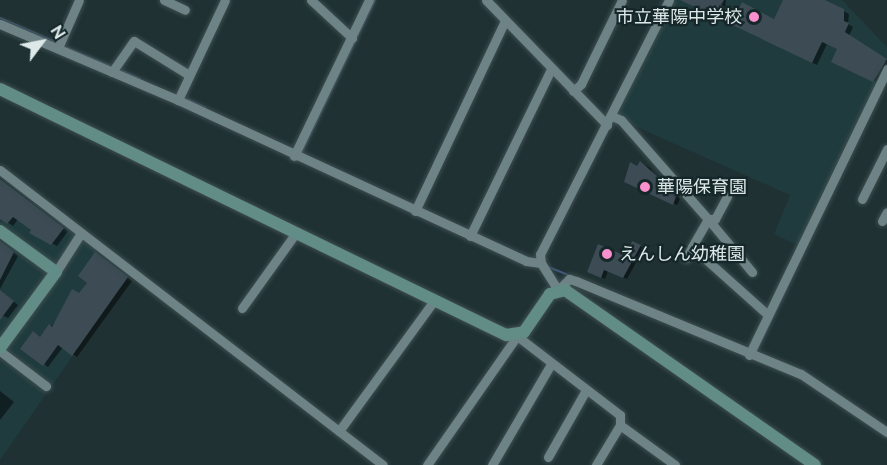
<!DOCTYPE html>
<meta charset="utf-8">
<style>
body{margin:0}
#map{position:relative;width:887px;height:465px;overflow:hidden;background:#1f3133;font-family:Raleway,"Noto Sans JP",sans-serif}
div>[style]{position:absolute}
.built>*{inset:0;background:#1f3b3e}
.shadow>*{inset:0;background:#0007}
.stream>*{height:2px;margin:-1px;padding:0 1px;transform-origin:1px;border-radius:1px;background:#42597d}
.building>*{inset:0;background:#3c4b54}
.roads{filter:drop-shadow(0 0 2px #3f4f50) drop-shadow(0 0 2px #3f4f50)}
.street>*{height:9px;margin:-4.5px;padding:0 4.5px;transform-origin:4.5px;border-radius:4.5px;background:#6e8385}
.secondary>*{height:12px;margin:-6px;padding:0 6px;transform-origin:6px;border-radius:6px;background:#628c86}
.dots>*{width:16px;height:16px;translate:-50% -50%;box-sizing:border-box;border:3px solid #152729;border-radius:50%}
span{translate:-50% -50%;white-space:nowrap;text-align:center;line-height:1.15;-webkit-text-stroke:4.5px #152729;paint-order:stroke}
.poi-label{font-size:18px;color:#dde8e9}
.right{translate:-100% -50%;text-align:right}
.left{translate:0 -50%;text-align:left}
.north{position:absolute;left:12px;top:12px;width:60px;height:60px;-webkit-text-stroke:4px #152729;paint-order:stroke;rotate:58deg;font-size:16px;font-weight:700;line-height:24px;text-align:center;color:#dde8e9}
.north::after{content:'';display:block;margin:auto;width:21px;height:27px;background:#dde8e9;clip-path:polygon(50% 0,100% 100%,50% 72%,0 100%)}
</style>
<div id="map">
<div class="built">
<i style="clip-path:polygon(669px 0,842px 0,887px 47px,887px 69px,803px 248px,774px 234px,790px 195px,612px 116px)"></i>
<i style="clip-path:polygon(0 173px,132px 271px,0 460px)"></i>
</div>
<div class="shadow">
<i style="clip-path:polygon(685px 0,726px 0,725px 9px,738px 15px,775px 21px,784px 0,821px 0,849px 14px,848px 24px,853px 27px,849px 36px,887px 60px,887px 70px,879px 83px,838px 64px,839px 49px,827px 44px,817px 65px)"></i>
<i style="clip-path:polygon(641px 163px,650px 168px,661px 184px,675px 192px,680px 199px,677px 205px,629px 184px)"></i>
<i style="clip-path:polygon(0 178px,68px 231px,57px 246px,31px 232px,33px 230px,18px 219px,13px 226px,0 217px)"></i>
<i style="clip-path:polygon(0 241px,18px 256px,0 289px)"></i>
<i style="clip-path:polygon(633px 243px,644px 248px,627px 279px,608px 271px,605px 279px,592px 273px,627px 257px)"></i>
<i style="clip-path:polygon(100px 256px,132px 281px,77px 357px,63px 347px,48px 367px,44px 364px,41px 338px,90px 282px)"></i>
<i style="clip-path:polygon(0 291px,18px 305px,8px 318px,0 314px)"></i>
<i style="clip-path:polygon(0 391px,14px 402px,0 420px)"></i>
</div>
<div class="stream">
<i style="left:0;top:18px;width:63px;rotate:23.3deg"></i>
<i style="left:63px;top:46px;width:54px;rotate:22.8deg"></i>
<i style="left:118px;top:69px;width:24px;rotate:24deg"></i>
<i style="left:187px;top:99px;width:21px;rotate:25deg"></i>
<i style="left:301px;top:154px;width:171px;rotate:-64.3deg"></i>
<i style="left:546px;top:266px;width:24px;rotate:22deg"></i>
<i style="left:756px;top:352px;width:202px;rotate:-64.5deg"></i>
</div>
<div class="building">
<i style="clip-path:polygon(680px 0,724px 0,721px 5px,737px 13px,742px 2px,774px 19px,783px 0,825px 0,844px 9px,844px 21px,849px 23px,845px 32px,887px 59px,873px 82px,831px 62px,837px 49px,822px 42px,812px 63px)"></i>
<i style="clip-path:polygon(640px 161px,677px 194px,673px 205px,624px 182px,630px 162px,637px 166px)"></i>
<i style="clip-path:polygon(0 179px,64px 228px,51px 245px,29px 233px,31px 230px,13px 217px,7px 224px,0 219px)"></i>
<i style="clip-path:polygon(0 241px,14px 252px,0 280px)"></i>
<i style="clip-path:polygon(632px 241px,641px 245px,623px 278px,604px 270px,601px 278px,587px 272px,598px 244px,626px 256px)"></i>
<i style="clip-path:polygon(95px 252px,128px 277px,72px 356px,58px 345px,43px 366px,20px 349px,33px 331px,40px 337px,49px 324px,52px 327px,72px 289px,79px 293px,87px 283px,78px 276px)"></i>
<i style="clip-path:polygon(0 290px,14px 301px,0 320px)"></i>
</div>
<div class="roads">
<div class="street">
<i style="left:164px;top:0;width:23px;rotate:25deg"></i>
<i style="left:311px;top:0;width:56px;rotate:42.8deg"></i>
<i style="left:486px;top:0;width:174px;rotate:45.9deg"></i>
<i style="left:669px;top:0;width:285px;rotate:116.9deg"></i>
<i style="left:540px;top:254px;width:9px;rotate:84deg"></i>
<i style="left:541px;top:263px;width:32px;rotate:58deg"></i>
<i style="left:558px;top:290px;width:16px;rotate:-45deg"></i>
<i style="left:569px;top:279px;width:7px;rotate:16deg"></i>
<i style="left:576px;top:281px;width:243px;rotate:22.5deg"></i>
<i style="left:801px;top:374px;width:104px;rotate:34deg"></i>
<i style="left:0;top:24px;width:194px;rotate:23.1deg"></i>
<i style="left:178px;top:100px;width:383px;rotate:24.8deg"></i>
<i style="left:526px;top:261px;width:15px;rotate:8deg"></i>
<i style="left:58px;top:48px;width:52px;rotate:-66.4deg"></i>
<i style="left:112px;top:72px;width:38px;rotate:-55deg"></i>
<i style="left:134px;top:41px;width:65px;rotate:31.7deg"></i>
<i style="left:573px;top:91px;width:11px;rotate:-41deg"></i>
<i style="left:581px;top:84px;width:93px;rotate:-64deg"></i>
<i style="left:178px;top:100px;width:110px;rotate:-64.8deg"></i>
<i style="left:612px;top:116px;width:10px;rotate:24deg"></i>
<i style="left:621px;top:120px;width:132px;rotate:48.7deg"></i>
<i style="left:708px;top:219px;width:32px;rotate:120deg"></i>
<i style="left:692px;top:247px;width:102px;rotate:41.8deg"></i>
<i style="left:294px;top:156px;width:173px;rotate:-64.3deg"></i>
<i style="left:0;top:170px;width:483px;rotate:37.6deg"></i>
<i style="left:862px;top:199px;width:56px;rotate:-63.4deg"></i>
<i style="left:415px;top:211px;width:210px;rotate:-64.7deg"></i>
<i style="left:708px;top:219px;width:69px;rotate:50.3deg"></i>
<i style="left:708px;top:219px;width:7px"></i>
<i style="left:715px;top:219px;width:26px;rotate:-62deg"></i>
<i style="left:882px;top:221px;width:10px;rotate:-61deg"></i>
<i style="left:470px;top:236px;width:186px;rotate:-64.1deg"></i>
<i style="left:686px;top:258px;width:13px;rotate:-61deg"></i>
<i style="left:56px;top:272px;width:46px;rotate:-57.3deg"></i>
<i style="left:242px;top:308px;width:91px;rotate:-54.4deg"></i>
<i style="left:0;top:351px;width:58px;rotate:37.3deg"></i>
<i style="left:749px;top:355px;width:318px;rotate:-64.2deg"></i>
<i style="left:620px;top:425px;width:68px;rotate:36deg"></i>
<i style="left:339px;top:431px;width:160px;rotate:-53.9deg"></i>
<i style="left:548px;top:457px;width:77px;rotate:-60.4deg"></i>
<i style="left:427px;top:465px;width:157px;rotate:-55.1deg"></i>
<i style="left:517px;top:336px;width:130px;rotate:37.5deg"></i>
<i style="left:620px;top:415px;width:10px;rotate:90deg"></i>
<i style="left:620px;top:425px;width:47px;rotate:121deg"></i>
<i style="left:492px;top:465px;width:117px;rotate:-59.7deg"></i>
</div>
<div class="secondary">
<i style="left:0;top:89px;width:563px;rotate:25.93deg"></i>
<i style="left:506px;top:335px;width:18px;rotate:-9deg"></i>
<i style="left:524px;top:332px;width:46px;rotate:-55.6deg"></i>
<i style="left:550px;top:294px;width:16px;rotate:-15deg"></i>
<i style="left:565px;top:290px;width:305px;rotate:35deg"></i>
<i style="left:0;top:231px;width:69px;rotate:36.2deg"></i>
<i style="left:56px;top:272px;width:94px;rotate:126.4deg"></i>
</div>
</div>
<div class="dots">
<i style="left:754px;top:17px;background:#f890cd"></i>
<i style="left:645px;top:187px;background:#f890cd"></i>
<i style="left:607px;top:254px;background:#f890cd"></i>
</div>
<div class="poi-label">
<span class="right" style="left:742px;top:17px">市立華陽中学校</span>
<span class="left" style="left:657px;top:187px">華陽保育園</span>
<span class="left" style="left:619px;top:254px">えんしん幼稚園</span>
</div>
<div class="north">N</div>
</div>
